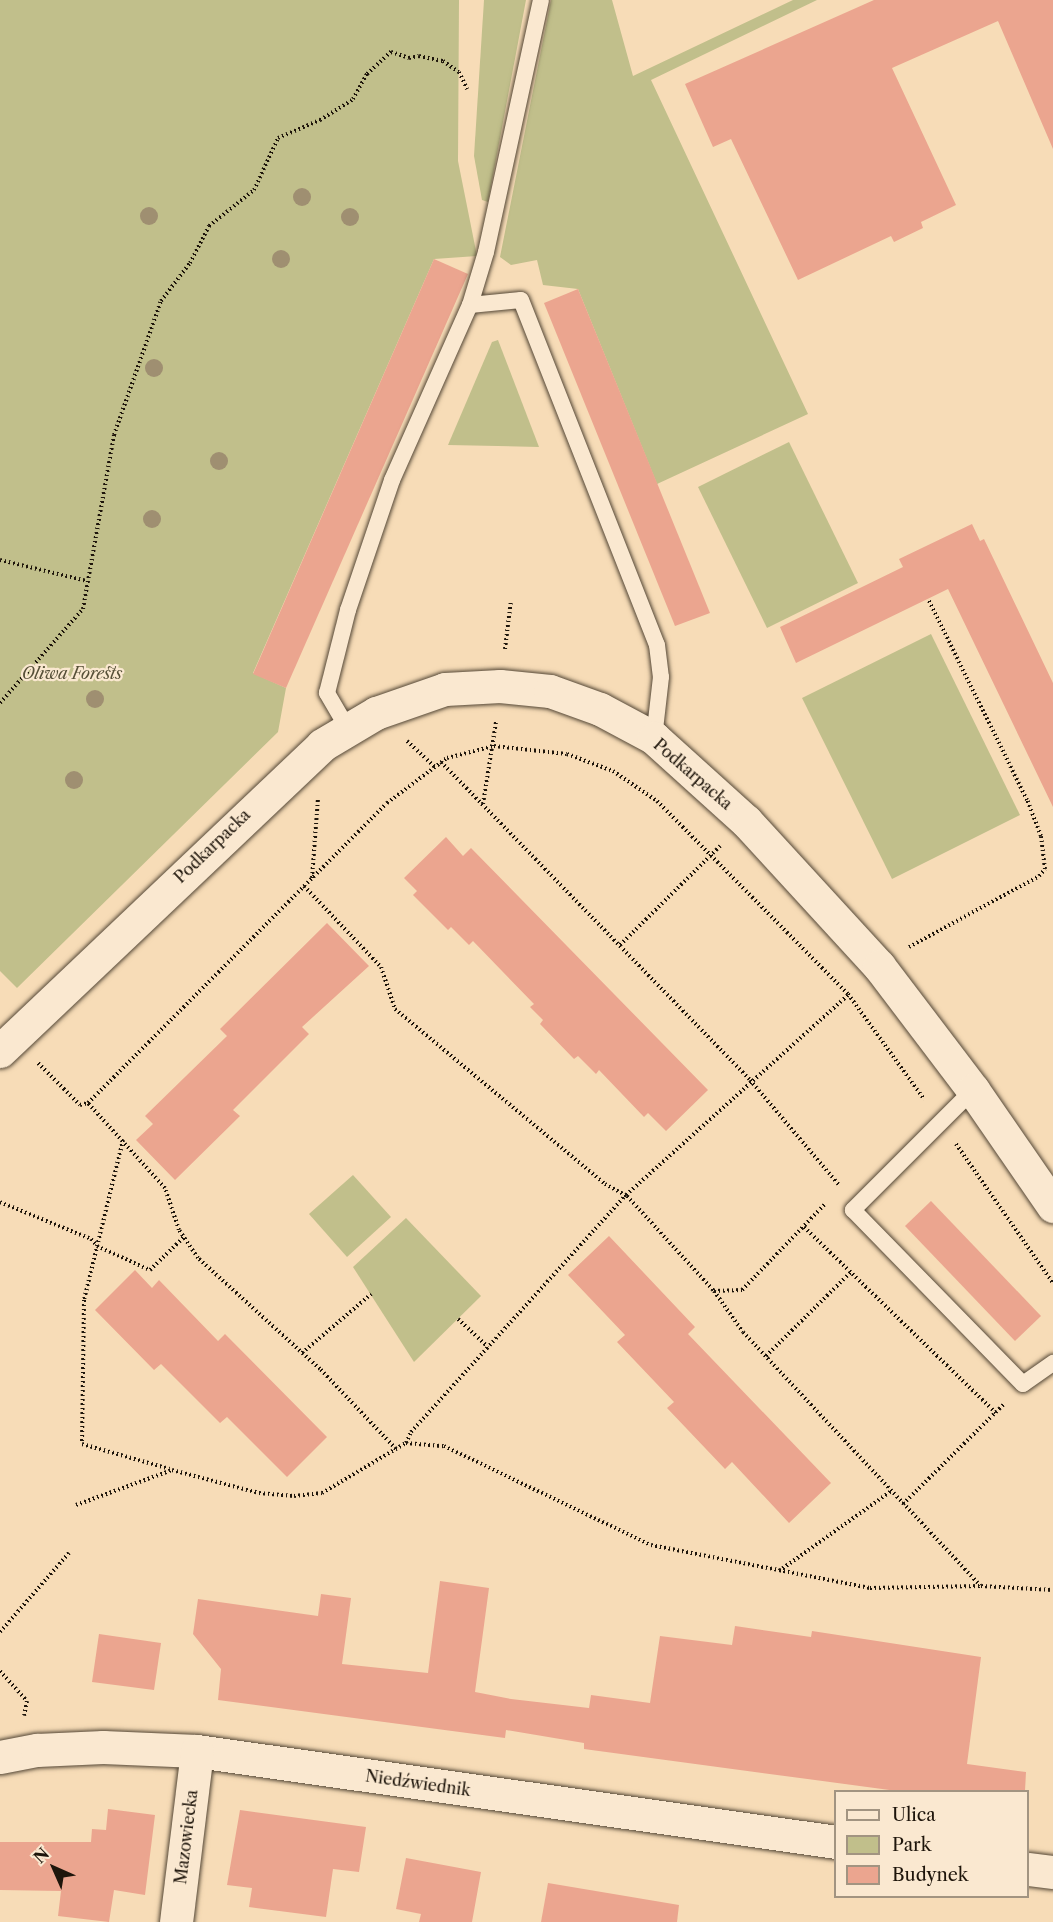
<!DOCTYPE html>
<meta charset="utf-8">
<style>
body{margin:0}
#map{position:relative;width:1053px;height:1922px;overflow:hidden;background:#f7dcb7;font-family:"Libre Caslon Text",serif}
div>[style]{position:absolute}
.green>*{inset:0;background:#c1bf8b}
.building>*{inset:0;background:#eba58f}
.path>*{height:4px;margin-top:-2px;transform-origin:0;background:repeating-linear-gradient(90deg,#1e150b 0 1.5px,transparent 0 4.5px)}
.roads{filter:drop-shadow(0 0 2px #544736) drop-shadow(0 0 2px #544736)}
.service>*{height:16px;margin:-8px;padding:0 8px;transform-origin:8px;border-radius:8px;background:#fae8d0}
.minor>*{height:33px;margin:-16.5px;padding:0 16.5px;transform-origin:16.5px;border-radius:16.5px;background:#fae8d0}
.trees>*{width:18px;height:18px;margin:-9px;border-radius:50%;background:#9f8f71}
span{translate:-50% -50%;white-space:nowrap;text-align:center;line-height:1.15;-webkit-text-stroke:4.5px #fae8d0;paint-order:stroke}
.park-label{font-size:16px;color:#575038;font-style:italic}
.street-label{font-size:16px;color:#1e150b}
.legend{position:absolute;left:834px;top:1790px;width:195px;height:108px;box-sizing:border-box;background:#fae8d0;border:2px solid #a29481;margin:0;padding:8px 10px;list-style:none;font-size:18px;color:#1e150b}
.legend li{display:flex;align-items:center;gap:12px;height:30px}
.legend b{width:30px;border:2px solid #a29481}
.north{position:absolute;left:24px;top:1838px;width:60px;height:60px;-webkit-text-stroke:4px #fae8d0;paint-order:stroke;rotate:315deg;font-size:16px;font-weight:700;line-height:24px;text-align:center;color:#1e150b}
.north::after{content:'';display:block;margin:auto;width:21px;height:27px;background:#1e150b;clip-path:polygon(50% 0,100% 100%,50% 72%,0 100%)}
</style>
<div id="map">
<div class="green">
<i style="clip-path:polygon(0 0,459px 0,458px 161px,477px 256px,434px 259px,253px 673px,286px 688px,278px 732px,17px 988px,0 971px)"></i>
<i style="clip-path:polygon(484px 0,526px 0,488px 202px,482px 200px,474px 156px)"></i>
<i style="clip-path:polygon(551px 0,612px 0,633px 76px,793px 0,817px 0,651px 80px,808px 414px,657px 484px,578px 289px,543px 285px,537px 260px,511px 265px,500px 257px)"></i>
<i style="clip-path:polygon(498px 340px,539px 447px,448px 445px,492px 342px)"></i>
<i style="clip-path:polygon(789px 442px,858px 583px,767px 628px,698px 487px)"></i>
<i style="clip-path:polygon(931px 634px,1020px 815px,892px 879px,802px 698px)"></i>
<i style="clip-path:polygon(353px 1175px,391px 1217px,347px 1257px,309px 1214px)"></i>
<i style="clip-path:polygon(406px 1218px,481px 1296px,414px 1362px,353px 1267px)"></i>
</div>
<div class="building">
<i style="clip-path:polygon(874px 0,1053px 0,1053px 149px,998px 21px,892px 68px,956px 205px,921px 222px,923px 228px,894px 242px,891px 236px,798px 280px,731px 139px,713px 147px,685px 84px)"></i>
<i style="clip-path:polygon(434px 259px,468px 274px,286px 688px,253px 674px)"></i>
<i style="clip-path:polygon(578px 289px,710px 613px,675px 626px,544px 303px)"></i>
<i style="clip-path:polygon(972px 524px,980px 541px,984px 539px,1053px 683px,1053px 807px,948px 589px,796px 663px,780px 627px,903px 567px,899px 559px)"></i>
<i style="clip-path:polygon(446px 837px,463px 856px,471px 848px,708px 1090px,666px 1131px,648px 1113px,644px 1117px,599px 1070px,596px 1074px,578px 1056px,574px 1059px,540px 1024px,543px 1020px,530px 1007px,534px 1004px,473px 941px,469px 945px,451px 927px,448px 930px,413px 895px,417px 891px,404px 878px)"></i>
<i style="clip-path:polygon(327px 923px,369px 966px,302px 1027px,309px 1034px,233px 1110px,240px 1116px,175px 1180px,136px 1140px,153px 1124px,145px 1116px,227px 1036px,220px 1029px)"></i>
<i style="clip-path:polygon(931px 1201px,1041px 1316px,1015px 1341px,905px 1226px)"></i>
<i style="clip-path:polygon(609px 1236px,695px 1327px,688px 1334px,831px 1483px,789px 1523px,732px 1462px,725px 1469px,667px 1408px,674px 1402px,617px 1342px,625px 1335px,568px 1275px)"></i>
<i style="clip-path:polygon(135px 1270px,152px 1288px,159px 1280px,218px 1341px,225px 1334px,327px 1437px,287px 1477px,227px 1417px,220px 1423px,161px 1364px,154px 1370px,95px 1310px)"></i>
<i style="clip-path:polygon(440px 1581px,489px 1588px,475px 1692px,511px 1699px,589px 1708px,591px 1695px,650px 1703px,660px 1636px,732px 1645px,735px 1626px,811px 1637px,812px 1631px,981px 1657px,967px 1764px,1026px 1772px,1025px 1791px,897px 1791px,584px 1749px,584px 1743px,506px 1730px,505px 1738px,218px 1700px,221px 1669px,193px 1634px,198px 1599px,318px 1616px,321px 1594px,351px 1598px,342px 1664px,428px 1673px)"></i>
<i style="clip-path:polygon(99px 1634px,161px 1643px,154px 1690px,92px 1682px)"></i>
<i style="clip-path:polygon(108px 1809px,155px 1815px,145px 1895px,114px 1890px,109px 1922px,58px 1916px,61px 1891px,0 1890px,0 1842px,91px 1842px,92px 1829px,106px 1830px)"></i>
<i style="clip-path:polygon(240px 1810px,366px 1827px,359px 1872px,333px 1869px,326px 1917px,249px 1907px,252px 1888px,227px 1885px)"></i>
<i style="clip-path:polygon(406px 1858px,481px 1872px,472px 1922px,419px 1922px,421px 1914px,396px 1909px)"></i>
<i style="clip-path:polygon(548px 1883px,679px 1905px,677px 1922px,541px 1922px)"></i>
</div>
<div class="path">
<i style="left:0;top:560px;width:89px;rotate:13.6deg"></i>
<i style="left:505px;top:649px;width:49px;rotate:-83deg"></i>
<i style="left:0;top:703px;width:125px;rotate:-48.6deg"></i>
<i style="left:83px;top:609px;width:177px;rotate:-79.9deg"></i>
<i style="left:114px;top:435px;width:142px;rotate:-70.7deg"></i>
<i style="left:161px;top:301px;width:48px;rotate:-52.7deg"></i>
<i style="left:190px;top:263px;width:42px;rotate:-62.8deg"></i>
<i style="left:209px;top:226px;width:58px;rotate:-38.7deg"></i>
<i style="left:254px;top:190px;width:57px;rotate:-65.2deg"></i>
<i style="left:278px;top:138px;width:46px;rotate:-23.2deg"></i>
<i style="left:320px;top:120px;width:39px;rotate:-32deg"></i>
<i style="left:353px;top:99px;width:29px;rotate:-61deg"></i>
<i style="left:367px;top:74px;width:33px;rotate:-43deg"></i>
<i style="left:391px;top:52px;width:19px;rotate:18deg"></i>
<i style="left:409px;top:58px;width:10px;rotate:-11deg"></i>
<i style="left:419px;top:56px;width:25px;rotate:12deg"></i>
<i style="left:443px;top:61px;width:19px;rotate:35deg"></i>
<i style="left:459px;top:72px;width:19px;rotate:65deg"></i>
<i style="left:407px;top:741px;width:38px;rotate:43deg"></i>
<i style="left:441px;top:762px;width:443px;rotate:45.8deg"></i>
<i style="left:750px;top:1080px;width:138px;rotate:49.7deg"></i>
<i style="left:483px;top:804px;width:83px;rotate:-81deg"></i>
<i style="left:312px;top:878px;width:79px;rotate:-85.7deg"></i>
<i style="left:304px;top:886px;width:112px;rotate:46.5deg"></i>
<i style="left:381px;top:967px;width:44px;rotate:71.6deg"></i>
<i style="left:395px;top:1009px;width:273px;rotate:39.8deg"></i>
<i style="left:605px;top:1184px;width:25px;rotate:29deg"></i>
<i style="left:627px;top:1196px;width:129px;rotate:47.5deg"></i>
<i style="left:714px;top:1291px;width:50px;rotate:54.7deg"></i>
<i style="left:743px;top:1332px;width:347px;rotate:46.9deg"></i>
<i style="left:620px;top:945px;width:141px;rotate:-44.7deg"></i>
<i style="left:909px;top:947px;width:148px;rotate:-28.6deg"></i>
<i style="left:1039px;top:876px;width:9px;rotate:-49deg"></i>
<i style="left:1045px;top:869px;width:33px;rotate:-97deg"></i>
<i style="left:1041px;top:836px;width:39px;rotate:-111deg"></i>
<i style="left:1027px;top:800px;width:224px;rotate:-116.2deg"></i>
<i style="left:38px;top:1063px;width:59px;rotate:45deg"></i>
<i style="left:80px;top:1105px;width:8px;rotate:-14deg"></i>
<i style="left:123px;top:1140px;width:165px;rotate:103.7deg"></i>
<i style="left:84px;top:1300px;width:144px;rotate:90.8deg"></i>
<i style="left:82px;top:1444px;width:91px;rotate:15.9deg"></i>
<i style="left:956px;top:1144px;width:169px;rotate:55.1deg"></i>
<i style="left:0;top:1202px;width:98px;rotate:22.1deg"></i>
<i style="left:91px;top:1239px;width:9px;rotate:49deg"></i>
<i style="left:97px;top:1246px;width:58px;rotate:24.4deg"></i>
<i style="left:150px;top:1270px;width:47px;rotate:-44.1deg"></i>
<i style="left:804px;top:1227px;width:267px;rotate:44.1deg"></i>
<i style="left:714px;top:1291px;width:28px;rotate:-2deg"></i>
<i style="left:742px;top:1290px;width:120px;rotate:-46deg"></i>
<i style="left:458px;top:1319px;width:41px;rotate:43deg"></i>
<i style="left:302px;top:1353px;width:91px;rotate:-40.5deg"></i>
<i style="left:766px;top:1356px;width:120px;rotate:-44.7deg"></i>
<i style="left:406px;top:1443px;width:12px;rotate:-66deg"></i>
<i style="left:411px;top:1432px;width:320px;rotate:-47.8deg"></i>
<i style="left:626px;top:1195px;width:300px;rotate:-42deg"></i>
<i style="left:396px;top:1449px;width:110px;rotate:-133.5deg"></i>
<i style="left:320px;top:1369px;width:165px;rotate:-137.7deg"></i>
<i style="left:198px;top:1258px;width:34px;rotate:-124deg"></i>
<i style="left:179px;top:1230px;width:44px;rotate:-108.4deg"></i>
<i style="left:165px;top:1188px;width:115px;rotate:-132.2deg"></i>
<i style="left:88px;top:1103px;width:424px;rotate:-45.1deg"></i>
<i style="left:387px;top:803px;width:75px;rotate:-36.9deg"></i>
<i style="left:447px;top:758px;width:49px;rotate:-14.3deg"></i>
<i style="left:494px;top:746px;width:73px;rotate:6.3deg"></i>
<i style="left:567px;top:754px;width:49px;rotate:20.3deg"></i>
<i style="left:613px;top:771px;width:53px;rotate:34.3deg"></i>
<i style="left:657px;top:801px;width:272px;rotate:45.3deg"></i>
<i style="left:848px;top:994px;width:130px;rotate:54.1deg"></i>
<i style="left:903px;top:1504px;width:142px;rotate:-44.7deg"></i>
<i style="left:76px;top:1505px;width:102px;rotate:-20deg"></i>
<i style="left:172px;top:1470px;width:90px;rotate:14.8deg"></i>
<i style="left:259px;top:1493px;width:35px;rotate:5deg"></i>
<i style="left:294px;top:1496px;width:28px;rotate:-6deg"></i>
<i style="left:322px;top:1493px;width:98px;rotate:-30.8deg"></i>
<i style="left:406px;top:1443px;width:38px;rotate:5deg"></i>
<i style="left:444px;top:1446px;width:229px;rotate:25.6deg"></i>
<i style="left:651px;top:1545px;width:223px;rotate:11.1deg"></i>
<i style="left:870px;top:1588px;width:111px;rotate:-1deg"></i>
<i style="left:981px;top:1586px;width:72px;rotate:3.2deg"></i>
<i style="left:779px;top:1571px;width:138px;rotate:-35.5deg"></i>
<i style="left:0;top:1632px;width:105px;rotate:-48.9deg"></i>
<i style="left:0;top:1671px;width:40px;rotate:48deg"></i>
<i style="left:27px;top:1701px;width:15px;rotate:101deg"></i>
</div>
<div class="roads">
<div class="service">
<i style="left:470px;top:305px;width:55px;rotate:-73.2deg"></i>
<i style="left:486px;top:252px;width:258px;rotate:-77.7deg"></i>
<i style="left:348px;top:729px;width:42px;rotate:-120.3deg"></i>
<i style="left:327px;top:693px;width:86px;rotate:-75.8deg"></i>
<i style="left:348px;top:610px;width:137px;rotate:-71.3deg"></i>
<i style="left:392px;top:480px;width:192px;rotate:-66deg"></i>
<i style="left:470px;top:305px;width:51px;rotate:-5.6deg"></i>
<i style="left:521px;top:300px;width:371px;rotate:68.5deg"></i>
<i style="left:657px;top:645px;width:32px;rotate:83deg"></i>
<i style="left:661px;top:677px;width:61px;rotate:96.5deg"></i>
<i style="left:973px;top:1090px;width:170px;rotate:135deg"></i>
<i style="left:853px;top:1210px;width:243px;rotate:45.7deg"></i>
<i style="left:1023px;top:1384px;width:37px;rotate:-35deg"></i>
</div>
<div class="minor">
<i style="left:0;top:1051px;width:444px;rotate:-43.5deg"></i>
<i style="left:322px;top:745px;width:63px;rotate:-30.7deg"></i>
<i style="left:376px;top:713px;width:73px;rotate:-19.2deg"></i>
<i style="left:445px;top:689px;width:55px;rotate:-3.1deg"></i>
<i style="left:500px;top:686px;width:50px;rotate:5.7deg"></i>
<i style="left:550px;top:691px;width:53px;rotate:19.8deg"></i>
<i style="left:600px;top:709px;width:61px;rotate:28.2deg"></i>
<i style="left:654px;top:738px;width:124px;rotate:42.1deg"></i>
<i style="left:746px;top:821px;width:197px;rotate:47.5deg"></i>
<i style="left:879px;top:966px;width:156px;rotate:52.8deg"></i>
<i style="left:973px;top:1090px;width:141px;rotate:55.4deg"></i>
<i style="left:0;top:1757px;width:38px;rotate:-11deg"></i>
<i style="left:37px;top:1750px;width:66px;rotate:-2.6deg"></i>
<i style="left:103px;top:1747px;width:94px;rotate:2.4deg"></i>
<i style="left:197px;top:1751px;width:645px;rotate:8.1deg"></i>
<i style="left:1028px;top:1869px;width:25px;rotate:7deg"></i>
<i style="left:176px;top:1922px;width:172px;rotate:-83deg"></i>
</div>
</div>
<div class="trees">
<i style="left:302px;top:197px"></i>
<i style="left:149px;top:216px"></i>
<i style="left:350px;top:217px"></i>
<i style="left:281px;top:259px"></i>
<i style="left:154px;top:368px"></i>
<i style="left:219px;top:461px"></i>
<i style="left:152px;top:519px"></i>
<i style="left:95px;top:699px"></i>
<i style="left:74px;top:780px"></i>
</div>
<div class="park-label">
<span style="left:72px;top:673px">Oliwa Forests</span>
</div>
<div class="street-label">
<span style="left:693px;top:774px;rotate:41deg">Podkarpacka</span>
<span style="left:212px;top:846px;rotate:-44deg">Podkarpacka</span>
<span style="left:418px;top:1783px;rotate:8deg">Niedźwiednik</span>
<span style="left:186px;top:1837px;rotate:-83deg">Mazowiecka</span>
</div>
<ul class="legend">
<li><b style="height:8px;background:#fae8d0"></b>Ulica</li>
<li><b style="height:16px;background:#c1bf8b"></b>Park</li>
<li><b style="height:16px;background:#eba58f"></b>Budynek</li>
</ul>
<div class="north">N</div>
</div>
